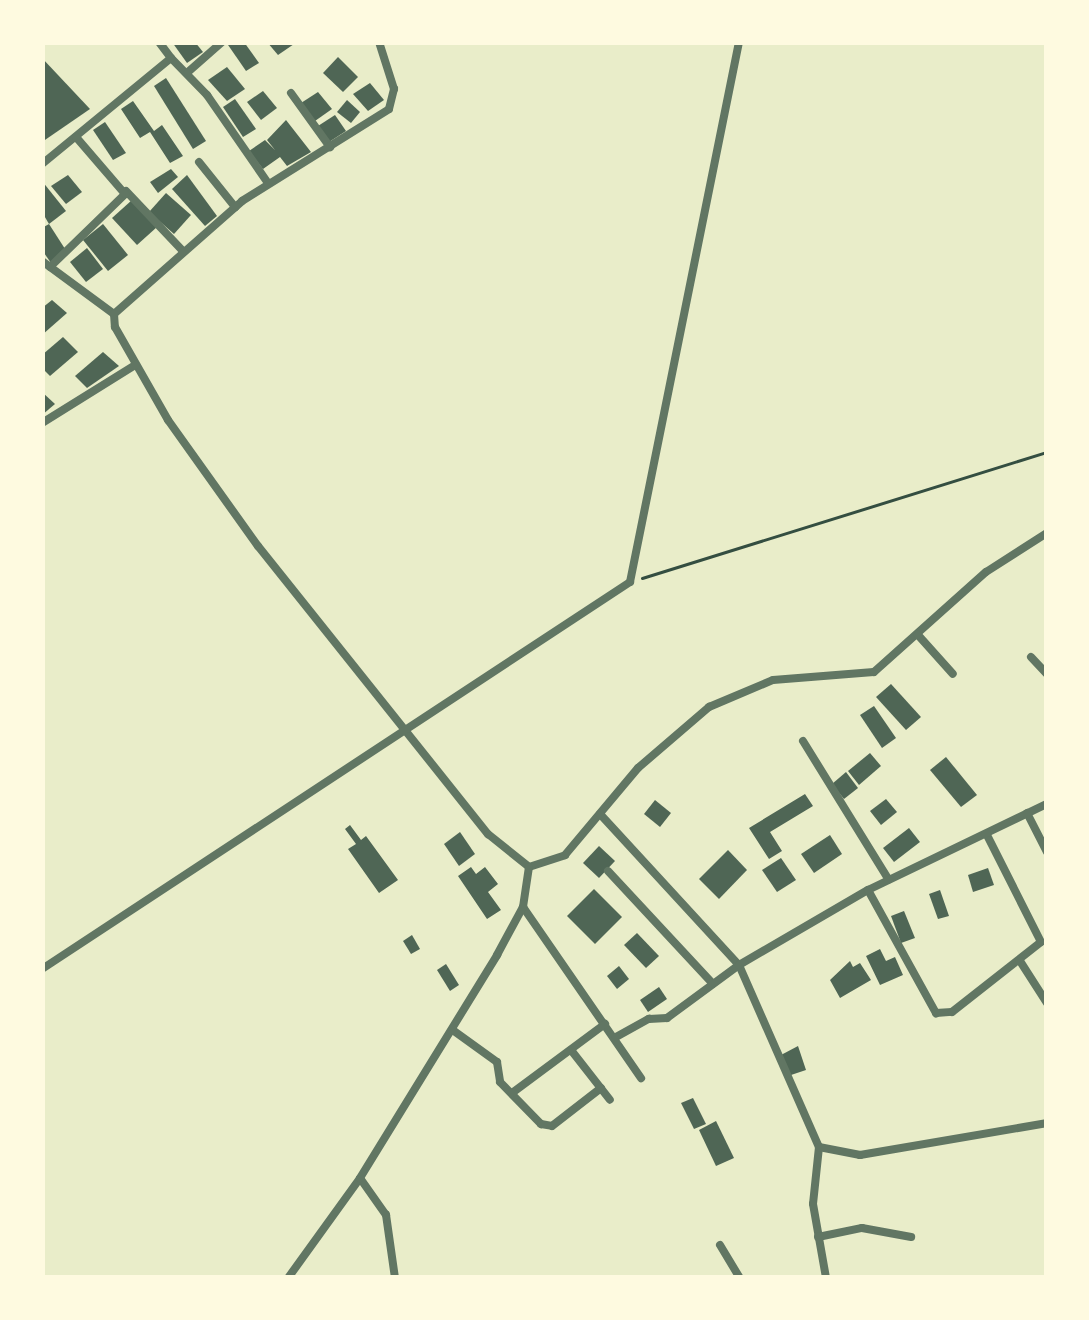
<!DOCTYPE html>
<style>
body{margin:0}
#map{position:relative;width:1089px;height:1320px;overflow:hidden;background:#e9edc9;font-family:"Sofia Sans Condensed",sans-serif}
div>[style]{position:absolute}
.building>*{inset:0;background:#4f6655}
.path>*{height:3px;margin:-1.5px;padding:0 1.5px;transform-origin:1.5px;border-radius:1.5px;background:#344e41}
.minor>*{height:8px;margin:-4px;padding:0 4px;transform-origin:4px;border-radius:4px;background:#617663}
span{translate:-50% -50%;white-space:nowrap;text-align:center;line-height:1.15;-webkit-text-stroke:9px #fefae0;paint-order:stroke}
.frame{position:absolute;inset:0;border:45px solid #fefae0;pointer-events:none}
</style>
<div id="map">
<div class="building">
<i style="clip-path:polygon(172px 42px,195px 42px,203px 52px,187px 63px)"></i>
<i style="clip-path:polygon(226px 42px,244px 42px,259px 63px,246px 71px)"></i>
<i style="clip-path:polygon(267px 42px,297px 42px,278px 55px)"></i>
<i style="clip-path:polygon(338px 57px,358px 77px,343px 92px,323px 73px)"></i>
<i style="clip-path:polygon(42px 58px,90px 109px,42px 142px)"></i>
<i style="clip-path:polygon(227px 67px,245px 89px,227px 101px,208px 80px)"></i>
<i style="clip-path:polygon(166px 78px,206px 141px,193px 149px,154px 86px)"></i>
<i style="clip-path:polygon(370px 83px,384px 100px,368px 111px,353px 94px)"></i>
<i style="clip-path:polygon(263px 91px,277px 108px,261px 120px,247px 102px)"></i>
<i style="clip-path:polygon(318px 92px,332px 109px,315px 121px,301px 103px)"></i>
<i style="clip-path:polygon(235px 99px,256px 129px,243px 137px,223px 107px)"></i>
<i style="clip-path:polygon(347px 100px,360px 112px,351px 123px,337px 112px)"></i>
<i style="clip-path:polygon(133px 101px,154px 131px,162px 125px,183px 156px,170px 163px,150px 132px,140px 138px,121px 109px)"></i>
<i style="clip-path:polygon(335px 115px,346px 131px,329px 142px,318px 126px)"></i>
<i style="clip-path:polygon(286px 120px,311px 152px,287px 166px,280px 157px,263px 169px,249px 151px,265px 140px,275px 150px,267px 140px)"></i>
<i style="clip-path:polygon(105px 122px,126px 153px,113px 160px,93px 130px)"></i>
<i style="clip-path:polygon(171px 169px,178px 177px,158px 193px,150px 182px)"></i>
<i style="clip-path:polygon(68px 175px,82px 192px,66px 204px,51px 186px)"></i>
<i style="clip-path:polygon(187px 175px,217px 216px,205px 226px,172px 189px)"></i>
<i style="clip-path:polygon(42px 181px,66px 211px,49px 224px,42px 212px)"></i>
<i style="clip-path:polygon(166px 193px,191px 215px,174px 234px,149px 212px)"></i>
<i style="clip-path:polygon(132px 200px,157px 227px,137px 245px,112px 218px)"></i>
<i style="clip-path:polygon(49px 224px,67px 252px,51px 263px,42px 250px,42px 228px)"></i>
<i style="clip-path:polygon(103px 224px,128px 255px,108px 271px,83px 240px)"></i>
<i style="clip-path:polygon(87px 248px,103px 269px,86px 282px,70px 262px)"></i>
<i style="clip-path:polygon(52px 300px,67px 313px,42px 335px,42px 308px)"></i>
<i style="clip-path:polygon(63px 337px,78px 352px,50px 376px,42px 368px,42px 355px)"></i>
<i style="clip-path:polygon(103px 352px,119px 366px,87px 388px,75px 376px)"></i>
<i style="clip-path:polygon(42px 392px,55px 404px,42px 415px)"></i>
<i style="clip-path:polygon(891px 684px,921px 717px,906px 730px,876px 697px)"></i>
<i style="clip-path:polygon(874px 706px,896px 738px,882px 748px,860px 715px)"></i>
<i style="clip-path:polygon(870px 753px,881px 766px,859px 785px,848px 771px)"></i>
<i style="clip-path:polygon(946px 757px,977px 795px,961px 807px,930px 770px)"></i>
<i style="clip-path:polygon(846px 772px,858px 788px,844px 799px,832px 784px)"></i>
<i style="clip-path:polygon(805px 794px,813px 806px,770px 832px,782px 851px,769px 859px,749px 828px)"></i>
<i style="clip-path:polygon(886px 799px,897px 812px,881px 825px,870px 811px)"></i>
<i style="clip-path:polygon(655px 800px,671px 813px,660px 827px,644px 814px)"></i>
<i style="clip-path:polygon(350px 825px,361px 840px,366px 836px,398px 880px,379px 893px,348px 849px,356px 844px,345px 829px)"></i>
<i style="clip-path:polygon(909px 828px,920px 842px,894px 862px,883px 848px)"></i>
<i style="clip-path:polygon(460px 832px,475px 854px,459px 866px,444px 844px)"></i>
<i style="clip-path:polygon(830px 835px,842px 854px,814px 873px,801px 854px)"></i>
<i style="clip-path:polygon(599px 846px,615px 861px,599px 878px,583px 863px)"></i>
<i style="clip-path:polygon(728px 850px,747px 870px,719px 899px,699px 879px)"></i>
<i style="clip-path:polygon(781px 858px,796px 880px,777px 892px,762px 870px)"></i>
<i style="clip-path:polygon(471px 867px,476px 874px,485px 867px,498px 884px,488px 892px,501px 910px,487px 919px,458px 876px)"></i>
<i style="clip-path:polygon(988px 868px,994px 885px,973px 892px,968px 875px)"></i>
<i style="clip-path:polygon(594px 889px,622px 917px,595px 944px,567px 916px)"></i>
<i style="clip-path:polygon(940px 890px,949px 916px,938px 919px,929px 894px)"></i>
<i style="clip-path:polygon(904px 911px,915px 938px,901px 943px,891px 916px)"></i>
<i style="clip-path:polygon(637px 933px,659px 956px,646px 968px,624px 945px)"></i>
<i style="clip-path:polygon(412px 935px,420px 949px,411px 954px,403px 941px)"></i>
<i style="clip-path:polygon(880px 949px,886px 961px,895px 957px,903px 975px,880px 985px,866px 956px)"></i>
<i style="clip-path:polygon(850px 961px,853px 967px,860px 963px,871px 980px,840px 998px,830px 980px)"></i>
<i style="clip-path:polygon(446px 964px,459px 985px,450px 991px,437px 970px)"></i>
<i style="clip-path:polygon(619px 966px,629px 979px,617px 989px,607px 976px)"></i>
<i style="clip-path:polygon(659px 987px,667px 999px,648px 1012px,640px 1000px)"></i>
<i style="clip-path:polygon(798px 1046px,806px 1070px,788px 1076px,781px 1055px)"></i>
<i style="clip-path:polygon(693px 1098px,706px 1124px,694px 1129px,681px 1103px)"></i>
<i style="clip-path:polygon(716px 1121px,734px 1158px,716px 1166px,699px 1130px)"></i>
</div>
<div class="path">
<i style="left:642px;top:578px;width:424px;rotate:-17.3deg"></i>
</div>
<div class="minor">
<i style="left:171px;top:58px;width:52px;rotate:45.8deg"></i>
<i style="left:207px;top:95px;width:107px;rotate:55.3deg"></i>
<i style="left:188px;top:72px;width:45px;rotate:-41.4deg"></i>
<i style="left:291px;top:93px;width:67px;rotate:54.2deg"></i>
<i style="left:199px;top:162px;width:58px;rotate:51.3deg"></i>
<i style="left:42px;top:164px;width:167px;rotate:-39.4deg"></i>
<i style="left:171px;top:58px;width:20px;rotate:-127deg"></i>
<i style="left:126px;top:191px;width:83px;rotate:46.5deg"></i>
<i style="left:42px;top:261px;width:89px;rotate:36.4deg"></i>
<i style="left:114px;top:314px;width:13px;rotate:86deg"></i>
<i style="left:115px;top:327px;width:107px;rotate:60.3deg"></i>
<i style="left:168px;top:420px;width:155px;rotate:54.5deg"></i>
<i style="left:258px;top:546px;width:369px;rotate:51.4deg"></i>
<i style="left:488px;top:834px;width:53px;rotate:38.8deg"></i>
<i style="left:529px;top:867px;width:38px;rotate:-18deg"></i>
<i style="left:565px;top:855px;width:114px;rotate:-50deg"></i>
<i style="left:638px;top:768px;width:94px;rotate:-40.7deg"></i>
<i style="left:709px;top:707px;width:69px;rotate:-22.9deg"></i>
<i style="left:773px;top:680px;width:101px;rotate:-4.5deg"></i>
<i style="left:874px;top:672px;width:150px;rotate:-41.8deg"></i>
<i style="left:986px;top:572px;width:72px;rotate:-32.6deg"></i>
<i style="left:50px;top:267px;width:105px;rotate:-44.2deg"></i>
<i style="left:125px;top:194px;width:75px;rotate:-130.7deg"></i>
<i style="left:114px;top:314px;width:171px;rotate:-41.4deg"></i>
<i style="left:242px;top:201px;width:173px;rotate:-32deg"></i>
<i style="left:389px;top:109px;width:21px;rotate:-76deg"></i>
<i style="left:394px;top:89px;width:49px;rotate:-107.7deg"></i>
<i style="left:42px;top:423px;width:110px;rotate:-31.9deg"></i>
<i style="left:918px;top:635px;width:52px;rotate:48.1deg"></i>
<i style="left:1031px;top:657px;width:23px;rotate:47deg"></i>
<i style="left:803px;top:741px;width:163px;rotate:58.3deg"></i>
<i style="left:1027px;top:813px;width:44px;rotate:62.9deg"></i>
<i style="left:600px;top:814px;width:205px;rotate:47.4deg"></i>
<i style="left:739px;top:965px;width:199px;rotate:66.3deg"></i>
<i style="left:819px;top:1147px;width:57px;rotate:96deg"></i>
<i style="left:813px;top:1204px;width:75px;rotate:80deg"></i>
<i style="left:608px;top:871px;width:154px;rotate:47.1deg"></i>
<i style="left:868px;top:890px;width:141px;rotate:61.1deg"></i>
<i style="left:936px;top:1013px;width:16px;rotate:-4deg"></i>
<i style="left:952px;top:1012px;width:113px;rotate:-38.2deg"></i>
<i style="left:1041px;top:942px;width:120px;rotate:-116.8deg"></i>
<i style="left:523px;top:907px;width:208px;rotate:55.4deg"></i>
<i style="left:1020px;top:961px;width:50px;rotate:57.3deg"></i>
<i style="left:42px;top:969px;width:704px;rotate:-33.35deg"></i>
<i style="left:630px;top:582px;width:551px;rotate:-78.59deg"></i>
<i style="left:454px;top:1031px;width:53px;rotate:35.8deg"></i>
<i style="left:497px;top:1062px;width:20px;rotate:81deg"></i>
<i style="left:500px;top:1082px;width:59px;rotate:45.7deg"></i>
<i style="left:541px;top:1124px;width:11px;rotate:10deg"></i>
<i style="left:552px;top:1126px;width:62px;rotate:-37.8deg"></i>
<i style="left:616px;top:1037px;width:38px;rotate:-29deg"></i>
<i style="left:649px;top:1019px;width:18px;rotate:-3deg"></i>
<i style="left:667px;top:1018px;width:89px;rotate:-36.4deg"></i>
<i style="left:739px;top:965px;width:149px;rotate:-30.2deg"></i>
<i style="left:868px;top:890px;width:199px;rotate:-25.7deg"></i>
<i style="left:571px;top:1050px;width:63px;rotate:52deg"></i>
<i style="left:512px;top:1093px;width:116px;rotate:-36.6deg"></i>
<i style="left:819px;top:1147px;width:42px;rotate:11deg"></i>
<i style="left:860px;top:1155px;width:190px;rotate:-9.7deg"></i>
<i style="left:818px;top:1237px;width:45px;rotate:-11.6deg"></i>
<i style="left:862px;top:1228px;width:50px;rotate:10.4deg"></i>
<i style="left:720px;top:1245px;width:39px;rotate:59deg"></i>
<i style="left:288px;top:1278px;width:123px;rotate:-54.2deg"></i>
<i style="left:395px;top:1278px;width:64px;rotate:-98.1deg"></i>
<i style="left:386px;top:1215px;width:45px;rotate:-125.1deg"></i>
<i style="left:360px;top:1178px;width:262px;rotate:-58.4deg"></i>
<i style="left:497px;top:955px;width:55px;rotate:-61.6deg"></i>
<i style="left:523px;top:907px;width:40px;rotate:-81.5deg"></i>
</div>
<div class="frame"></div>
</div>
